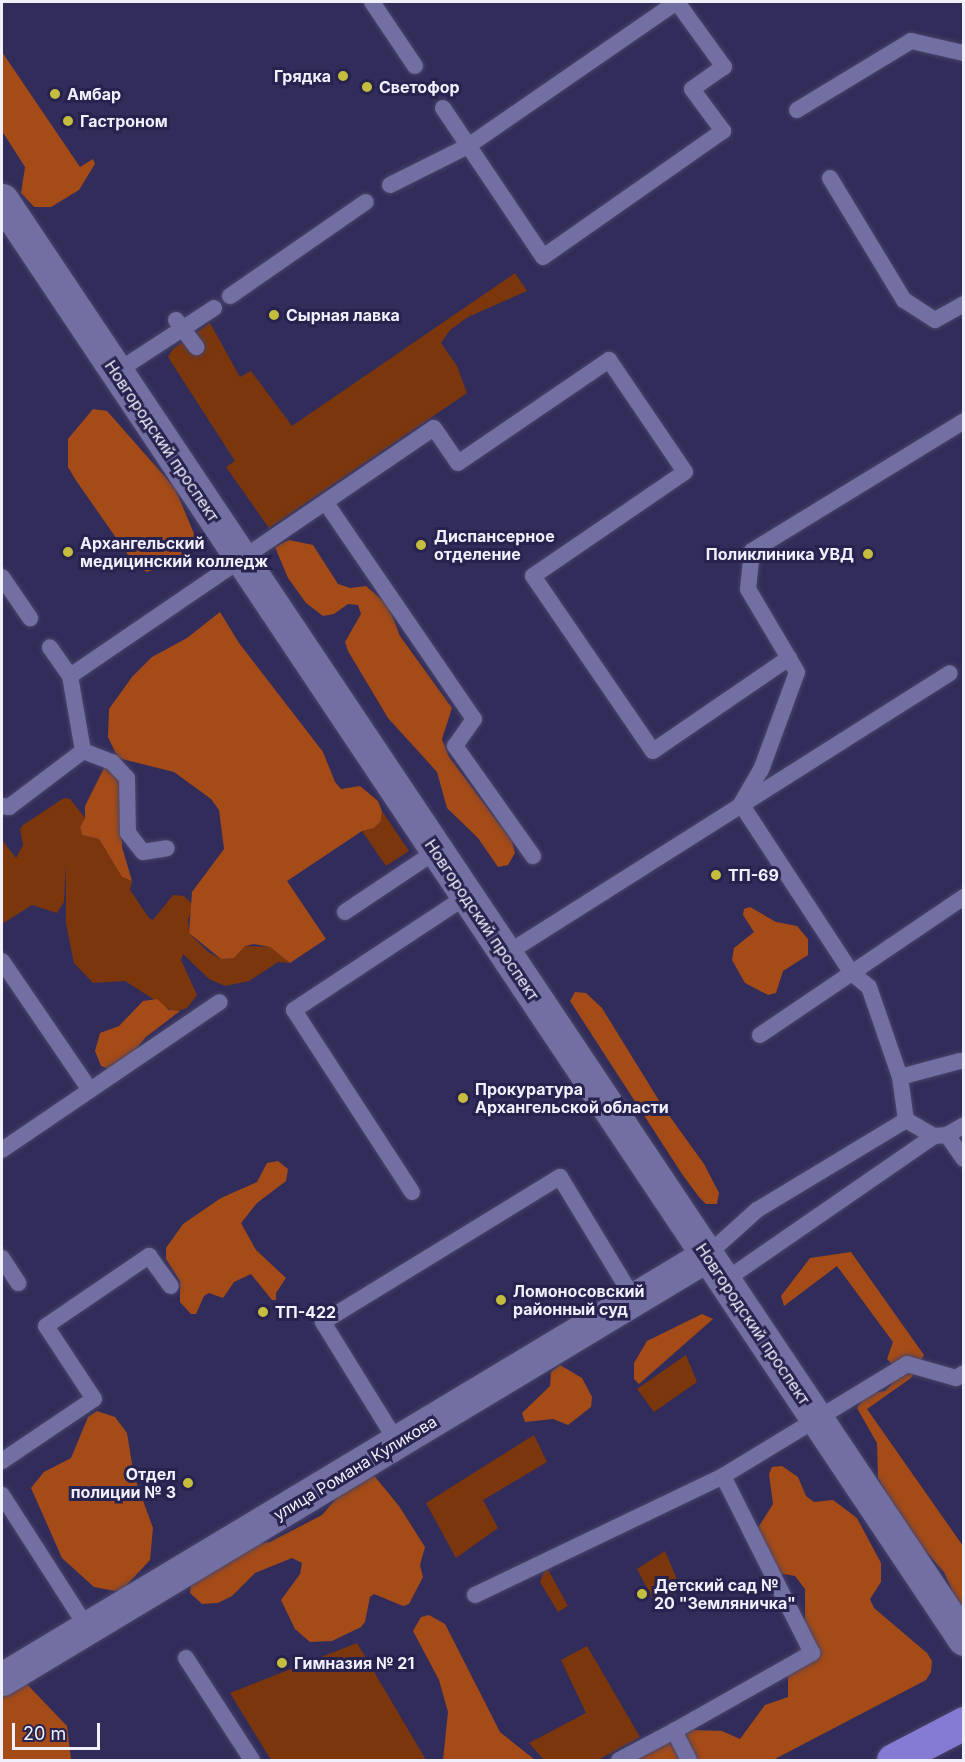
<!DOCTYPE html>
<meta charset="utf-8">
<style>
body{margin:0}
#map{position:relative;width:965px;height:1762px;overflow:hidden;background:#312c5a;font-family:Inter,sans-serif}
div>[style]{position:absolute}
.green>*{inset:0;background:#7c360c}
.forest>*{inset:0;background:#a44b17}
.roads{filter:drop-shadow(0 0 2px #494467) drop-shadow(0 0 2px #494467)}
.lane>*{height:16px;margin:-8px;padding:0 8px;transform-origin:8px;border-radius:8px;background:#726fa2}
.street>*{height:33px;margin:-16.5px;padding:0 16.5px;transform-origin:16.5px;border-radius:16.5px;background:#726fa2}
.primary>*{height:33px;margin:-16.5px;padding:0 16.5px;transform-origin:16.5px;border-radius:16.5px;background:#847cd4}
.dots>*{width:16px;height:16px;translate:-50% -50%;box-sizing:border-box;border:3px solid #27224e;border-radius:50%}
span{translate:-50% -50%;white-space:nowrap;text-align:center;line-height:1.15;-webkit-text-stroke:6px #27224e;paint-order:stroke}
.poi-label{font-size:16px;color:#f0f0fc;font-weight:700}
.right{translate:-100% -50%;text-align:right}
.left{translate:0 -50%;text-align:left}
.street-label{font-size:16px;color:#f0f0fc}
.frame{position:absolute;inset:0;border:3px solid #f0f0fc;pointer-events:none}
.scale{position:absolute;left:12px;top:1723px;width:88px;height:27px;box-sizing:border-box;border:3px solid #f0f0fc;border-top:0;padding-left:8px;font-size:18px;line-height:21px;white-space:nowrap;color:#f0f0fc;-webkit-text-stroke:4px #27224e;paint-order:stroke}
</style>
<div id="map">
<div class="green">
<i style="clip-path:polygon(515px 273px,527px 291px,468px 317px,450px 330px,441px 343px,457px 366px,467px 393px,269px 528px,226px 467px,235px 461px,168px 357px,173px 349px,210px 323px,240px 377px,251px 371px,292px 426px)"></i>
<i style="clip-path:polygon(64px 798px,70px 799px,85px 818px,80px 827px,82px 835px,99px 839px,122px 877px,132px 881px,130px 890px,149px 918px,153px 920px,173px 895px,184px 896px,194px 906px,188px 919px,189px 933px,208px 952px,221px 959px,234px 958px,245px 946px,270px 947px,290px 963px,278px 962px,249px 981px,225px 986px,209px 979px,183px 954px,181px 960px,197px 995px,187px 1008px,174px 1012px,125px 981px,93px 983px,74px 963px,66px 924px,66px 863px,64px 902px,57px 913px,32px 905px,2px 924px,2px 840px,16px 858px,23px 845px,20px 829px,23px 825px)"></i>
<i style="clip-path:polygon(382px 811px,409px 851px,386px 866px,362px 831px,374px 828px,381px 821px)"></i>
<i style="clip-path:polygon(686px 1355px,697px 1382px,654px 1412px,637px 1389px)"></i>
<i style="clip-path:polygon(534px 1435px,547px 1462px,483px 1500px,498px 1528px,456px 1558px,426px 1503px)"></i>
<i style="clip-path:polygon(665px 1551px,681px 1589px,656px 1605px,637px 1569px)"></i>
<i style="clip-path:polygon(546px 1566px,568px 1606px,558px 1612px,540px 1582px)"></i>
<i style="clip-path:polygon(357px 1643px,426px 1760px,271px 1760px,230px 1693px)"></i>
<i style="clip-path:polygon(587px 1646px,640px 1737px,598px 1760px,544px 1760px,529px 1743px,586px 1713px,561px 1660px)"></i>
</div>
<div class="forest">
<i style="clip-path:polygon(2px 52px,80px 167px,93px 159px,95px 164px,79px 190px,51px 207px,34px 207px,21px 193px,25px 167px,2px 131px)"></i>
<i style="clip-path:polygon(93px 409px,107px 411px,175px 488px,195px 536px,187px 555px,147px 572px,135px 565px,75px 479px,68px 467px,68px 439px)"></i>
<i style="clip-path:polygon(289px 540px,313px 545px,338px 584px,350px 588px,366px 586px,388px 605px,400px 636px,452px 708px,442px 739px,449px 757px,512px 841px,515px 853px,508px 865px,498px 867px,478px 838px,447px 808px,437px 772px,388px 718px,348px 651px,345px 642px,361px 614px,358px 605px,348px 604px,334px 614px,323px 616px,306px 603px,288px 578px,275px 547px)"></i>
<i style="clip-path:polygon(220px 612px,239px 643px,323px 752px,335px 782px,341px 789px,360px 786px,378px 801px,382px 811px,381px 821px,374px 828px,362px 831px,287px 881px,326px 939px,290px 963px,270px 947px,254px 944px,245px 946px,234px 958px,221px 959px,189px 933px,192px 892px,224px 849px,219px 810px,211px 799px,174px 772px,118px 758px,108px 737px,109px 709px,132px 677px,152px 657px,187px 638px)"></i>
<i style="clip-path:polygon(105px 766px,120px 772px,122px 847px,132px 881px,122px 877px,99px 839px,82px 835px,80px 827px,85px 818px,85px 806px)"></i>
<i style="clip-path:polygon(750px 907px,776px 922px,797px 926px,808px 939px,808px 955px,783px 971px,776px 993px,768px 995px,745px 983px,732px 960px,734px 948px,754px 932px,743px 915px,744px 909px)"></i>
<i style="clip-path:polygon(575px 992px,586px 993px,602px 1008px,663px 1107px,704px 1164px,719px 1193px,717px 1204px,706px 1204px,699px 1197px,682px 1174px,570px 1001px)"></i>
<i style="clip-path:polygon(157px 999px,169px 1010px,180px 1011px,146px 1037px,125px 1062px,109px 1069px,101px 1066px,95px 1051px,100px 1033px,119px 1026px,143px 1001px)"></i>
<i style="clip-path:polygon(278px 1161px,288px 1169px,286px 1181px,257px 1203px,241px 1223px,256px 1250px,286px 1278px,276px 1293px,276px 1300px,272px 1300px,251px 1274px,234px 1282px,223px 1298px,209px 1293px,204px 1296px,196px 1314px,191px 1314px,180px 1302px,180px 1281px,166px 1259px,166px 1248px,183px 1224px,221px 1198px,257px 1182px,267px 1163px)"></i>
<i style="clip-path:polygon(851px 1252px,924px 1355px,911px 1378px,867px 1409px,963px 1546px,963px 1615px,944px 1572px,907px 1530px,878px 1478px,877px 1443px,857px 1408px,866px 1394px,885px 1391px,891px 1385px,893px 1365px,887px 1359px,893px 1342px,837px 1266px,784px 1306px,781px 1296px,810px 1258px)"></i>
<i style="clip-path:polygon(702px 1314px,713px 1319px,639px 1384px,634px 1379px,634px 1363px,647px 1341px)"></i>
<i style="clip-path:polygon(560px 1365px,582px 1378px,592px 1397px,591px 1407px,568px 1425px,553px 1419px,525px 1422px,522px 1413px,550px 1386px,551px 1372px)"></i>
<i style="clip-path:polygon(97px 1411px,115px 1417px,127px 1433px,134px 1476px,153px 1528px,150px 1560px,123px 1589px,115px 1591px,94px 1587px,62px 1558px,31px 1488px,44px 1472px,71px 1458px,88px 1417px)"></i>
<i style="clip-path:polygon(782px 1466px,798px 1477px,806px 1496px,814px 1502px,833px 1500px,857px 1518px,881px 1563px,881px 1582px,870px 1599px,874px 1608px,927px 1653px,932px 1661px,931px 1672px,926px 1680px,773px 1760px,634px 1760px,693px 1730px,722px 1731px,740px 1739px,765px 1705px,788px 1697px,788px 1667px,805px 1640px,805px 1589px,795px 1576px,771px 1572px,756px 1531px,773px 1504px,769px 1474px,772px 1467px)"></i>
<i style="clip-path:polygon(371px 1472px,399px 1506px,425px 1547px,420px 1565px,423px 1577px,409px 1604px,403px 1606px,374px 1594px,370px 1597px,365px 1622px,361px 1627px,332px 1641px,310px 1642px,295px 1629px,281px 1600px,300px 1574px,302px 1563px,292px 1558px,255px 1573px,232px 1596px,218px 1603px,202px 1604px,190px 1593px,191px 1583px,257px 1544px,270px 1542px,322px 1515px,341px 1493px)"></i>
<i style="clip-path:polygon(429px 1615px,445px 1624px,500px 1732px,535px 1760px,443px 1760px,448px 1712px,439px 1680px,413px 1631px,421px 1617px)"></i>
<i style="clip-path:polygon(21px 1678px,67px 1726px,71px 1760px,2px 1760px,2px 1691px)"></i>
</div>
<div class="roads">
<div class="lane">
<i style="left:372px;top:2px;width:77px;rotate:56.1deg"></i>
<i style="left:443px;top:108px;width:179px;rotate:56.1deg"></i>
<i style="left:543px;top:257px;width:220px;rotate:-35deg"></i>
<i style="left:723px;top:131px;width:52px;rotate:-126.4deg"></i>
<i style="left:692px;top:89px;width:39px;rotate:-35deg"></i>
<i style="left:724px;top:67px;width:80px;rotate:-125.9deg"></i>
<i style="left:797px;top:110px;width:133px;rotate:-31.2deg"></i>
<i style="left:911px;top:41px;width:54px;rotate:12.8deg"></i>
<i style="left:830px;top:178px;width:143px;rotate:58.8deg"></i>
<i style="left:904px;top:300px;width:37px;rotate:33deg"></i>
<i style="left:935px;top:320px;width:33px;rotate:-29deg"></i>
<i style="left:390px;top:185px;width:87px;rotate:-26.6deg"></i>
<i style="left:468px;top:146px;width:254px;rotate:-34.6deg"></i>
<i style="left:230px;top:296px;width:165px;rotate:-34.7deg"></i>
<i style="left:176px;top:320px;width:34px;rotate:53deg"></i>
<i style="left:116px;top:372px;width:117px;rotate:-33.1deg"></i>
<i style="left:326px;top:503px;width:262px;rotate:55.6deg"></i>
<i style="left:474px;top:719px;width:33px;rotate:125deg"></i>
<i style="left:455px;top:746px;width:135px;rotate:54.7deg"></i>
<i style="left:2px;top:577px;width:50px;rotate:55.7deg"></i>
<i style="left:70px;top:676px;width:440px;rotate:-34.3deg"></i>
<i style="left:434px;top:428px;width:42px;rotate:55.6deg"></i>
<i style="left:458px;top:463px;width:183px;rotate:-34.3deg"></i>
<i style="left:609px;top:360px;width:135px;rotate:55.8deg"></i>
<i style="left:685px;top:472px;width:184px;rotate:145.6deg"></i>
<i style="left:533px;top:576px;width:212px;rotate:55.6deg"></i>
<i style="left:653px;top:751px;width:165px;rotate:-34.4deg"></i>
<i style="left:83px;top:751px;width:31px;rotate:21deg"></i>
<i style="left:112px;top:762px;width:22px;rotate:47deg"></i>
<i style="left:127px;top:778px;width:55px;rotate:89deg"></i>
<i style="left:128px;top:833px;width:24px;rotate:52deg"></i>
<i style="left:143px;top:852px;width:24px;rotate:-9deg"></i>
<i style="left:741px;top:804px;width:39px;rotate:-60deg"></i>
<i style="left:761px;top:770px;width:104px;rotate:-69.8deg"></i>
<i style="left:797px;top:672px;width:96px;rotate:-120.6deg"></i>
<i style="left:748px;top:589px;width:38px;rotate:-84deg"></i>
<i style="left:752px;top:551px;width:249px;rotate:-31.5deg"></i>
<i style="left:741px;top:804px;width:201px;rotate:56.8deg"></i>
<i style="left:851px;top:972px;width:23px;rotate:40deg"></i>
<i style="left:869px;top:987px;width:95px;rotate:71deg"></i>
<i style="left:900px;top:1077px;width:43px;rotate:82.1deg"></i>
<i style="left:2px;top:806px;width:7px;rotate:8deg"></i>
<i style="left:9px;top:807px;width:93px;rotate:-37.1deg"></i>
<i style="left:83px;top:751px;width:76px;rotate:-99.8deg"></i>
<i style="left:70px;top:676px;width:35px;rotate:-125deg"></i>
<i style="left:345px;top:912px;width:110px;rotate:-33.8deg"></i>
<i style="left:506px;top:954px;width:525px;rotate:-32.33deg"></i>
<i style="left:2px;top:961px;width:156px;rotate:55.7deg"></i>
<i style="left:760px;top:1035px;width:246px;rotate:-34.1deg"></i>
<i style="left:900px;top:1077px;width:62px;rotate:-14.9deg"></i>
<i style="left:947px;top:1135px;width:29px;rotate:55deg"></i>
<i style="left:2px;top:1150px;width:263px;rotate:-34.2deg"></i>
<i style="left:412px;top:1192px;width:217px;rotate:-123deg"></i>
<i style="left:294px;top:1010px;width:207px;rotate:-33.4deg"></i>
<i style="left:707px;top:1255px;width:67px;rotate:-42deg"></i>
<i style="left:757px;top:1210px;width:174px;rotate:-31.1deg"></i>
<i style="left:906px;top:1120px;width:32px;rotate:30deg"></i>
<i style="left:934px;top:1136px;width:13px;rotate:-4deg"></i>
<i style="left:947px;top:1135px;width:20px;rotate:-30deg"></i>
<i style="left:2px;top:1258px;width:30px;rotate:57deg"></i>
<i style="left:724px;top:1281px;width:255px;rotate:-34.6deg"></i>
<i style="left:397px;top:1442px;width:141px;rotate:-121.7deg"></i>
<i style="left:323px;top:1322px;width:278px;rotate:-31.5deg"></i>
<i style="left:560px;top:1177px;width:143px;rotate:58.8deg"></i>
<i style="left:2px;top:1461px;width:111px;rotate:-34deg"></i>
<i style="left:94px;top:1399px;width:87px;rotate:-123.3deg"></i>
<i style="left:46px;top:1326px;width:125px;rotate:-34.2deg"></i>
<i style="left:149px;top:1256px;width:37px;rotate:54deg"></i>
<i style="left:2px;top:1495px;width:159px;rotate:57.3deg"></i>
<i style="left:475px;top:1595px;width:275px;rotate:-25.6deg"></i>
<i style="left:723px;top:1476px;width:215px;rotate:-31.3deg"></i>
<i style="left:907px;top:1364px;width:51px;rotate:15.9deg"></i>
<i style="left:956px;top:1378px;width:9px;rotate:-32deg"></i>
<i style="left:186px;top:1658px;width:121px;rotate:57.1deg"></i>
<i style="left:619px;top:1760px;width:62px;rotate:-27.8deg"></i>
<i style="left:689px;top:1760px;width:33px;rotate:-117deg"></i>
<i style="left:674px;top:1731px;width:159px;rotate:-29.5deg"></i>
<i style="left:812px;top:1653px;width:198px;rotate:-116.7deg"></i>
</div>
<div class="street">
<i style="left:2px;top:200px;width:1731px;rotate:56.24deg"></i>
<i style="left:2px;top:1679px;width:823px;rotate:-31.02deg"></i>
</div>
<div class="primary">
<i style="left:893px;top:1760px;width:80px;rotate:-27.5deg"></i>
</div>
</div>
<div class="dots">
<i style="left:343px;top:76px;background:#c4bd3e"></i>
<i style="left:367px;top:87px;background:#c4bd3e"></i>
<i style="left:55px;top:94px;background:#c4bd3e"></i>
<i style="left:68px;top:121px;background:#c4bd3e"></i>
<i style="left:274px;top:315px;background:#c4bd3e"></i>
<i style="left:421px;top:545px;background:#c4bd3e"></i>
<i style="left:68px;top:552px;background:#c4bd3e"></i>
<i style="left:868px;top:554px;background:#c4bd3e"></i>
<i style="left:716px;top:875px;background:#c4bd3e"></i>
<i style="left:463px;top:1098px;background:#c4bd3e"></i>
<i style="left:501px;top:1300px;background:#c4bd3e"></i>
<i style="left:263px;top:1312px;background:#c4bd3e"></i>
<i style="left:188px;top:1483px;background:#c4bd3e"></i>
<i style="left:642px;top:1594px;background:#c4bd3e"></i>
<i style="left:282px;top:1663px;background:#c4bd3e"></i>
</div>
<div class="poi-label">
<span class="right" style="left:331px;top:76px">Грядка</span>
<span class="left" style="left:379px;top:87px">Светофор</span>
<span class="left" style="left:67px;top:94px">Амбар</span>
<span class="left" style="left:80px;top:121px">Гастроном</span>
<span class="left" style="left:286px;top:315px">Сырная лавка</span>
<span class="left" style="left:434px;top:545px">Диспансерное<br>отделение</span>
<span class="left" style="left:80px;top:552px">Архангельский<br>медицинский колледж</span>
<span class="right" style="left:854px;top:554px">Поликлиника УВД</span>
<span class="left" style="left:728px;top:875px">ТП-69</span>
<span class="left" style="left:475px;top:1098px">Прокуратура<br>Архангельской области</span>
<span class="left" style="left:513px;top:1300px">Ломоносовский<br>районный cуд</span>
<span class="left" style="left:275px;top:1312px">ТП-422</span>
<span class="right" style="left:176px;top:1483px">Отдел<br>полиции № 3</span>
<span class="left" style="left:654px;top:1594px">Детский сад №<br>20 "Земляничка"</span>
<span class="left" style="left:294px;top:1663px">Гимназия № 21</span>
</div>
<div class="street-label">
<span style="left:162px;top:441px;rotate:56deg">Новгородский проспект</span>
<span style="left:482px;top:920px;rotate:56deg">Новгородский проспект</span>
<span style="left:753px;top:1324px;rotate:56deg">Новгородский проспект</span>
<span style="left:355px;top:1468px;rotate:-31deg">улица Романа Куликова</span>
</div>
<div class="frame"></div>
<div class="scale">20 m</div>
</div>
